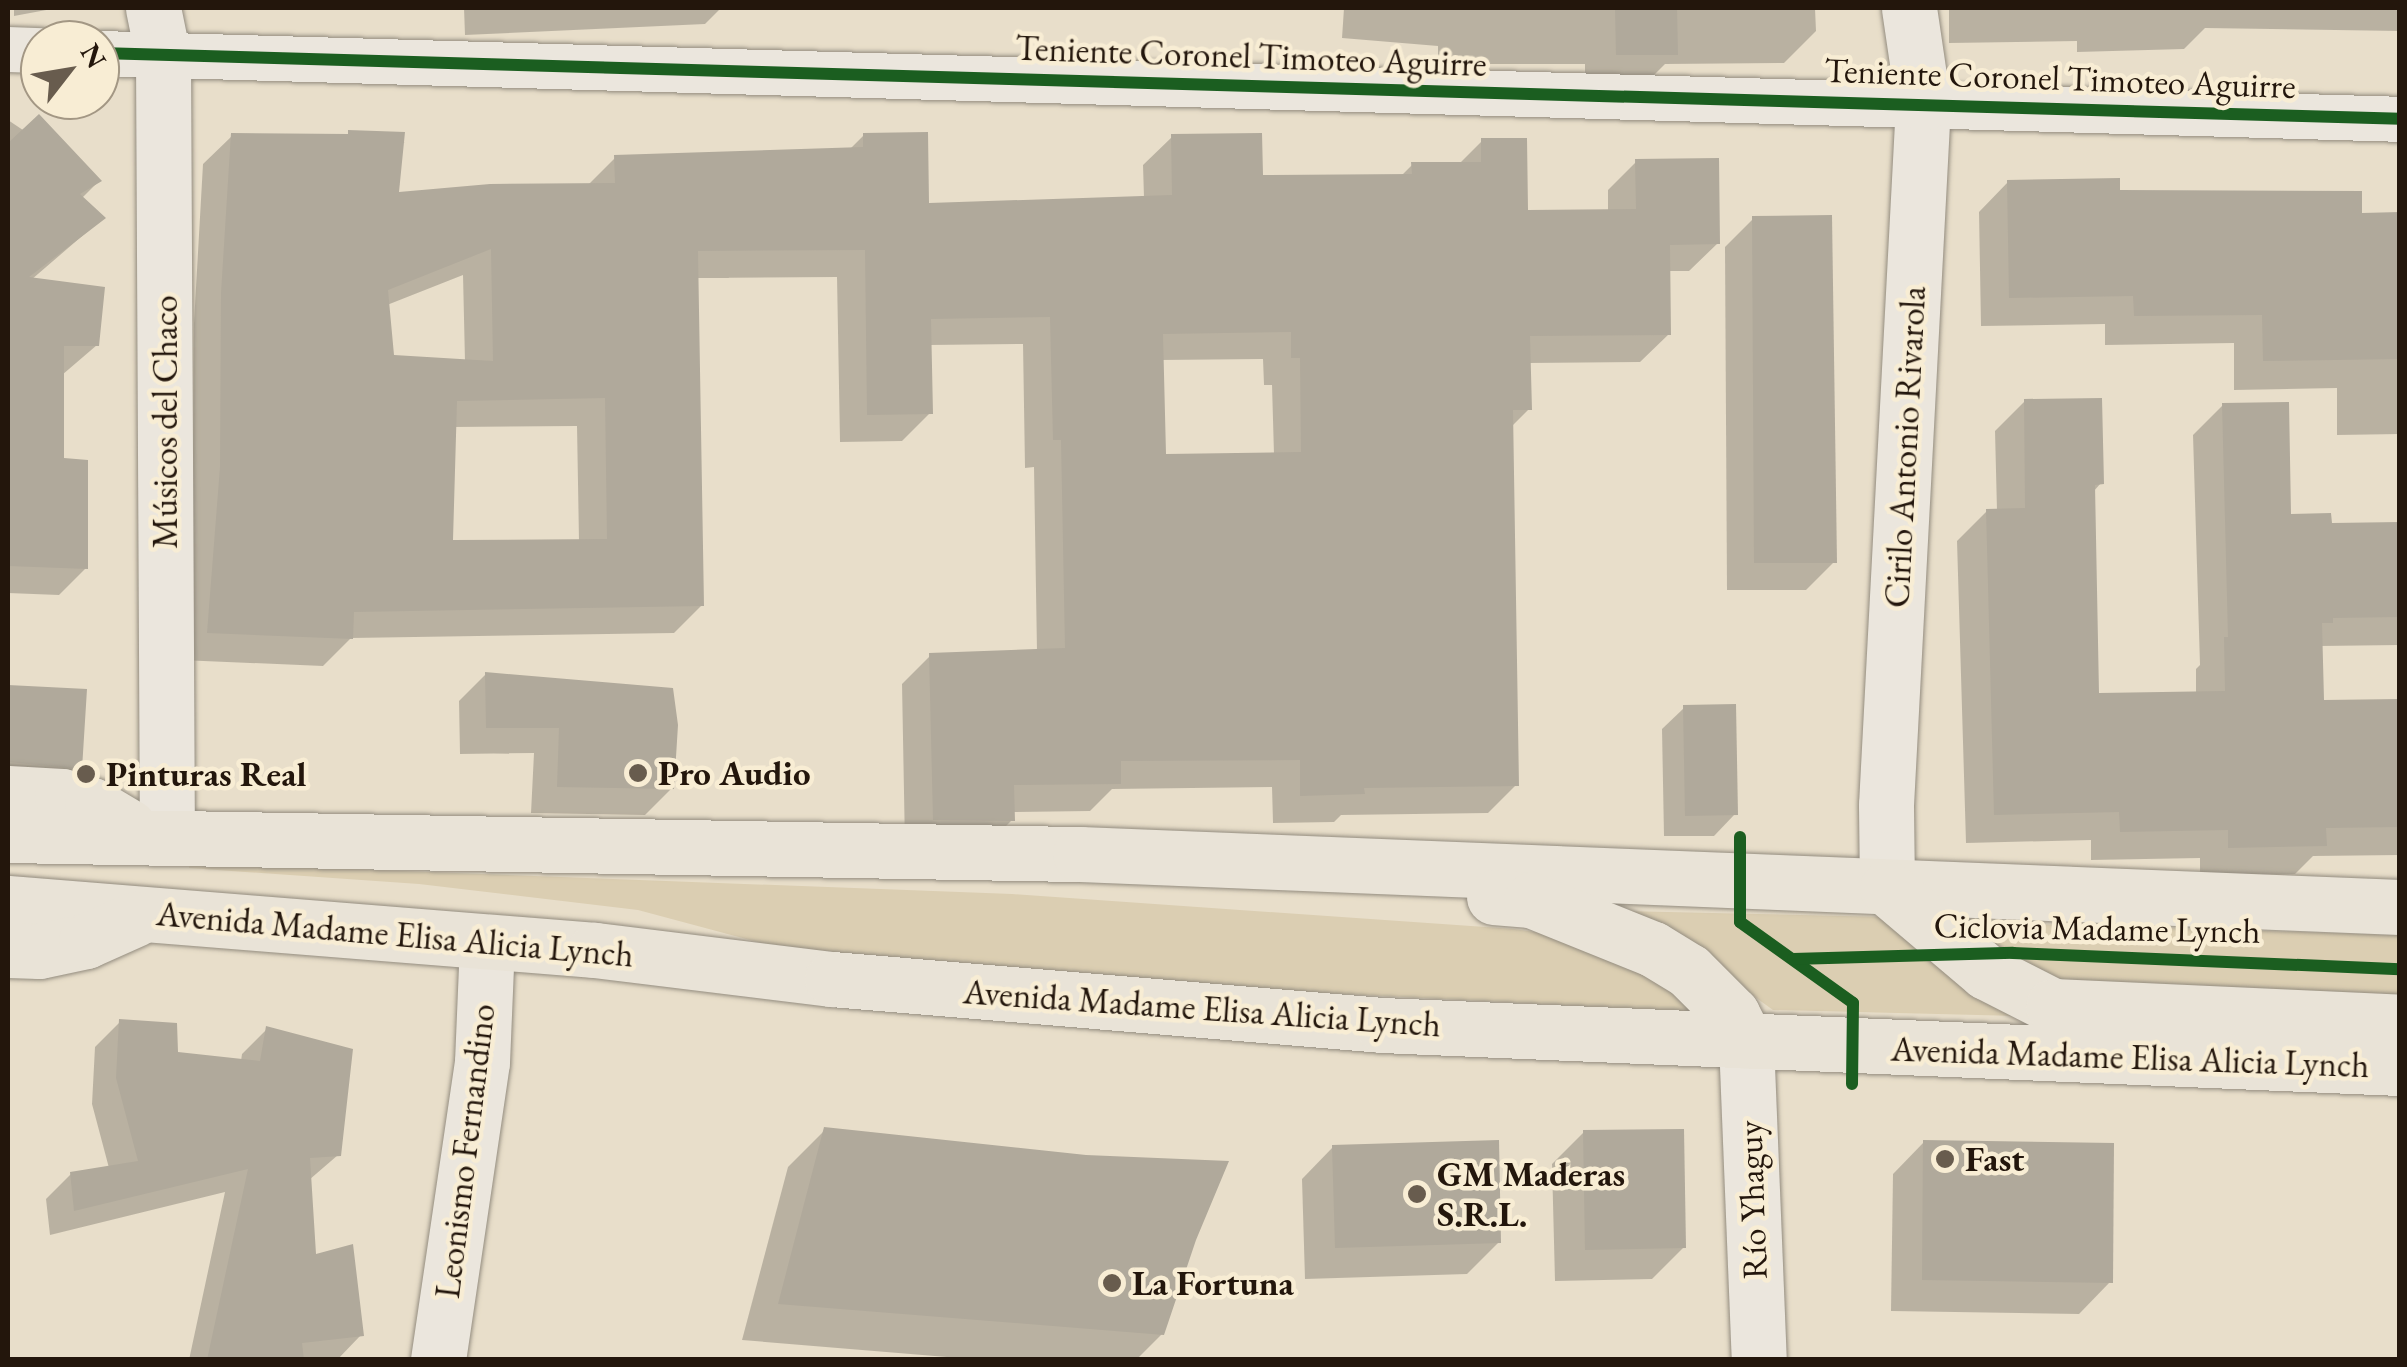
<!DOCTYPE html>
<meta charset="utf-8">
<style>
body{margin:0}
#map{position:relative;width:2407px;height:1367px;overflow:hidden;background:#e8deca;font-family:"EB Garamond",serif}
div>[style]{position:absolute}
.green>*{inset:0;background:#dbceb2}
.shadow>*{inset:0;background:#0003}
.building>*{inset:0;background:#b0a99b}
.roads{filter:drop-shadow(0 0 2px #938c7f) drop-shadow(0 0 2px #938c7f)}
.street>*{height:45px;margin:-22.5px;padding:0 22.5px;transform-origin:22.5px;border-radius:22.5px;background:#ebe6dd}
.secondary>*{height:55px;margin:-27.5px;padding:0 27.5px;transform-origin:27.5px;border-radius:27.5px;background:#ebe6dd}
.highway>*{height:55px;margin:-27.5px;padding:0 27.5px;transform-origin:27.5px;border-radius:27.5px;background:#e9e3d7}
.cycleway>*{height:12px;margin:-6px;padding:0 6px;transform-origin:6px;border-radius:6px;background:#1b5e20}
.dots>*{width:28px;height:28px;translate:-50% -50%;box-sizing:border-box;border:5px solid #f8edd4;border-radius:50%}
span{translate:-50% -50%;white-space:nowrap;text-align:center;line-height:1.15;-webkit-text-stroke:9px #f8edd4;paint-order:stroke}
.street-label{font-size:35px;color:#23160c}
.poi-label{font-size:35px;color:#23160c;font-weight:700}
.left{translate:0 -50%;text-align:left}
.frame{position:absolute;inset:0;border:10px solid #23160c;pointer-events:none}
.north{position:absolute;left:20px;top:20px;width:100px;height:100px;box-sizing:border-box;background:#f8edd4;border:2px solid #a39784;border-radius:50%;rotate:59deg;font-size:28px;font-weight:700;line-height:40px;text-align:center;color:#23160c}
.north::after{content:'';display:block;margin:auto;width:35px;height:45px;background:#685c4e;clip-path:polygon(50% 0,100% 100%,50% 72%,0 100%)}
</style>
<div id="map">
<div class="green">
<i style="clip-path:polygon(190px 863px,1012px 894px,1514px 929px,1576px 938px,1638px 963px,1696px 1012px,1013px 977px,802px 954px,638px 910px,419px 884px,189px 868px)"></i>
<i style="clip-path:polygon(1622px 911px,1887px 917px,2018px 1016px,1773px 1010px,1690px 950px)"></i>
<i style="clip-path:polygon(1969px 922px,2399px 935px,2399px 1003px,2074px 985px,2011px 962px)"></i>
</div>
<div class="shadow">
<i style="clip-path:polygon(14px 8px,57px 8px,14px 16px)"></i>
<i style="clip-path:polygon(464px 8px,721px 8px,705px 24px,465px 35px)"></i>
<i style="clip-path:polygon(1344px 8px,1815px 8px,1816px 31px,1784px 63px,1665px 64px,1643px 86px,1585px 86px,1585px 64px,1438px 64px,1438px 46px,1342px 38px)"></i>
<i style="clip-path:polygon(1949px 8px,2400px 8px,2400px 31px,2205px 28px,2184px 49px,2077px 52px,2077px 41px,1949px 43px)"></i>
<i style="clip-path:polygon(8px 120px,99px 181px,81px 199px,103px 218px,31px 280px,97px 345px,62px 375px,61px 461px,86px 568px,59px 595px,8px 593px)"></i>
<i style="clip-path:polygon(evenodd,864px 135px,927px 205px,1144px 198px,1143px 165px,1172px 137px,1260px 177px,1401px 176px,1412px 165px,1458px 165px,1482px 141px,1526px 213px,1608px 212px,1608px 190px,1636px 162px,1718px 243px,1689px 271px,1668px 271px,1669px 334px,1640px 362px,1528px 363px,1529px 409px,1511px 427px,1516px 785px,1488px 813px,1341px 815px,1334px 822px,1273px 823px,1272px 787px,1112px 789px,1090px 811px,1012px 812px,1012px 820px,984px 848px,905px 847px,902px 684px,931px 655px,1037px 652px,1034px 467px,1025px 468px,1023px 344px,929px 345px,930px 413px,902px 441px,840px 442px,837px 277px,696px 278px,702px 605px,674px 633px,351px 638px,323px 666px,180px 660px,193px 497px,194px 323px,203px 164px,232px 136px,396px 194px,587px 186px,616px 157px,849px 150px,864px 135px,463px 275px,465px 362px,391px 358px,387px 305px,463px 275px,864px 135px,1263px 359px,1264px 385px,1272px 385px,1274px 455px,1163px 457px,1161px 360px,1263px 359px,864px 135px,577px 426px,579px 541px,450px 542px,453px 427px,577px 426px)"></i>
<i style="clip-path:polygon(2008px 182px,2360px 215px,2400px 215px,2400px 434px,2337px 435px,2337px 388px,2234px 390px,2234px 343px,2105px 345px,2105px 324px,1981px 326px,1979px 212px)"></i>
<i style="clip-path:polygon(1753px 219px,1834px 562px,1806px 590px,1727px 590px,1725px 247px)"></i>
<i style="clip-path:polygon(2025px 401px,2101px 483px,2093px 492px,2097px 696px,2196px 694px,2196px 669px,2200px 665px,2193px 435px,2223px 405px,2289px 516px,2329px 525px,2400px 524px,2400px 645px,2320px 646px,2321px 702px,2400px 701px,2400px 855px,2313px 856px,2295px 874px,2200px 876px,2200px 858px,2091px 860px,2091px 840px,1966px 843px,1957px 541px,1987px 511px,1997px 511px,1995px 431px)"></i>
<i style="clip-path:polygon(486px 674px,672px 788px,645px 815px,531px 813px,534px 753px,460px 754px,459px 701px)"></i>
<i style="clip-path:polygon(8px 687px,84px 691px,79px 768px,53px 795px,8px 790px)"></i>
<i style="clip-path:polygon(1684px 708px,1735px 814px,1714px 836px,1664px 836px,1662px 729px)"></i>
<i style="clip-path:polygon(120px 1022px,176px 1055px,241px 1061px,242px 1054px,267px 1029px,338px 1155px,309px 1180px,314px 1257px,361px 1335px,337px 1360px,189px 1360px,225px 1192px,50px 1235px,46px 1199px,71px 1174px,109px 1168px,92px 1104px,95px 1047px)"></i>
<i style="clip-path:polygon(825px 1130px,1193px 1239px,1162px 1334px,1136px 1360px,983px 1360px,742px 1340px,788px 1167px)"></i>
<i style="clip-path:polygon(1584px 1132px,1684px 1247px,1652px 1279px,1555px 1281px,1552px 1164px)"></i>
<i style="clip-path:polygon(1924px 1142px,2110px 1282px,2079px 1314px,1891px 1311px,1893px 1174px)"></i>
<i style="clip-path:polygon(1333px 1147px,1499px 1242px,1467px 1274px,1305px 1279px,1302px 1179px)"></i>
</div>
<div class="building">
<i style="clip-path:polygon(1615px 8px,1677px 8px,1678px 55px,1616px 55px)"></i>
<i style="clip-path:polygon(39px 114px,102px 181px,80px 194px,106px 218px,29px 277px,105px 287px,99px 346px,64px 346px,64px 458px,88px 460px,88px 569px,8px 566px,8px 143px)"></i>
<i style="clip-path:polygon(evenodd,348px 130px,405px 132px,399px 192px,490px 184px,615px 183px,614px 155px,863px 147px,863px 133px,928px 132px,929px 203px,1172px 195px,1171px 134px,1262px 133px,1263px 175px,1412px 174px,1411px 162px,1481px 162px,1481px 138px,1527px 138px,1528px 210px,1636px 209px,1635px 159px,1719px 158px,1720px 244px,1670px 245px,1671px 335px,1530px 336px,1532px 410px,1513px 410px,1519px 786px,1364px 788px,1365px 794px,1300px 796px,1300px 760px,1121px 761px,1121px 784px,1014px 785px,1015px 821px,933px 820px,929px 653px,1065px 648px,1061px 440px,1053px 440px,1050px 317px,931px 319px,933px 414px,867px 415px,865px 250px,698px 251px,704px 606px,354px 612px,353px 639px,207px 633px,220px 467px,221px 293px,231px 133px,348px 134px,348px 130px,491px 249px,493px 361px,394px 355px,388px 290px,491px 249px,348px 130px,1291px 332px,1291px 358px,1300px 358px,1301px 452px,1166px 454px,1163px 334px,1291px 332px,348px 130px,605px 398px,607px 539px,453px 540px,457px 401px,605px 398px)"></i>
<i style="clip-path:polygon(2120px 178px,2120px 190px,2362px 191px,2362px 213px,2400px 212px,2400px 359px,2263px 361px,2262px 315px,2134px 316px,2133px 296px,2009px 298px,2007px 180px)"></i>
<i style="clip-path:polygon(1832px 215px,1837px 563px,1754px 563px,1752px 216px)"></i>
<i style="clip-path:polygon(2102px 398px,2104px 484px,2095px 485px,2099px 693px,2225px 691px,2224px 637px,2228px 637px,2222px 403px,2289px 402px,2291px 514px,2331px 513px,2332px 523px,2400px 522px,2400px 617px,2333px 618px,2333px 623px,2322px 623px,2324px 700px,2400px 699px,2400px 827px,2326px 828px,2327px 846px,2228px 848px,2228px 830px,2120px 832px,2119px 812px,1994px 815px,1986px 509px,2025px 508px,2024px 399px)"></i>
<i style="clip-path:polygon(485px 672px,673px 688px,678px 725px,674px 789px,557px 787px,559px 728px,486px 728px)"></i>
<i style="clip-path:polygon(8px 685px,87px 689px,82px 769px,8px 762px)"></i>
<i style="clip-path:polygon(1736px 704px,1738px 815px,1685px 816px,1683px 705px)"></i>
<i style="clip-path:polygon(119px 1019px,177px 1023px,178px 1052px,260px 1061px,266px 1026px,353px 1049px,341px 1156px,310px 1158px,316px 1254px,353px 1244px,364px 1336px,302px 1343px,304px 1360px,207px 1360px,248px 1169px,74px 1211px,70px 1172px,138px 1161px,116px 1078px)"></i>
<i style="clip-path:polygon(824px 1127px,1086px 1155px,1229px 1161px,1196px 1240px,1164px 1335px,778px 1304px)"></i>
<i style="clip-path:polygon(1684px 1129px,1686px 1248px,1585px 1250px,1583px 1130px)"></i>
<i style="clip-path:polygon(1499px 1140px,1501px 1243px,1335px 1248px,1332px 1145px)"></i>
<i style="clip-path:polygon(1923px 1140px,2114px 1143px,2113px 1283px,1922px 1280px)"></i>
</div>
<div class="roads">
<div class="street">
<i style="left:8px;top:49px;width:32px;rotate:2deg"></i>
<i style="left:100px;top:53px;width:2301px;rotate:1.64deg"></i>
</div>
<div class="secondary">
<i style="left:153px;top:8px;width:50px;rotate:78.5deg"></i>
<i style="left:163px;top:57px;width:780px;rotate:89.71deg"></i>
<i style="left:1887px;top:888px;width:83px;rotate:-90.7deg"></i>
<i style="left:1886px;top:805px;width:703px;rotate:-86.98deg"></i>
<i style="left:1923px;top:103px;width:96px;rotate:-98.4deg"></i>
<i style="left:1746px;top:1041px;width:319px;rotate:87.7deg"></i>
<i style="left:438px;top:1360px;width:301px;rotate:-81.6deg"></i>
<i style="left:482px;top:1062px;width:120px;rotate:-87.6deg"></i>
</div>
<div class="highway">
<i style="left:8px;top:793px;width:54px;rotate:3.2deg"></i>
<i style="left:62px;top:796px;width:31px;rotate:17deg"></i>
<i style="left:92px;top:805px;width:43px;rotate:30.7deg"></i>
<i style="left:8px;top:835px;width:1072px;rotate:1.02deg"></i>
<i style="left:1080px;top:854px;width:1321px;rotate:2.3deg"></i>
<i style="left:1887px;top:888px;width:130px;rotate:40.3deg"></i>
<i style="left:1986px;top:972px;width:75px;rotate:26.9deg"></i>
<i style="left:2053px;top:1006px;width:347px;rotate:2.6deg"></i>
<i style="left:1494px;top:897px;width:37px;rotate:5deg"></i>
<i style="left:1531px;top:900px;width:131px;rotate:21.9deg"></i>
<i style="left:1653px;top:949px;width:42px;rotate:31.4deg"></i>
<i style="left:1689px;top:971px;width:61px;rotate:45deg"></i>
<i style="left:1732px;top:1014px;width:30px;rotate:63deg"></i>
<i style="left:8px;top:903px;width:589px;rotate:4.58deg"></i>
<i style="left:595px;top:950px;width:239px;rotate:7deg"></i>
<i style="left:832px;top:979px;width:552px;rotate:4.78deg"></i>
<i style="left:1382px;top:1025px;width:1019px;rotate:2.42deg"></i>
<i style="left:8px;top:950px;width:31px;rotate:2deg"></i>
<i style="left:39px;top:951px;width:48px;rotate:-12deg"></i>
<i style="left:86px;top:941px;width:54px;rotate:-24.2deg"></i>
</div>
</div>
<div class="cycleway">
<i style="left:100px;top:53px;width:2301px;rotate:1.64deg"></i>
<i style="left:1740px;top:837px;width:85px;rotate:90deg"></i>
<i style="left:1740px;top:922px;width:139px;rotate:35.6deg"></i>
<i style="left:1853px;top:1003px;width:81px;rotate:90.7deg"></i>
<i style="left:1793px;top:959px;width:220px;rotate:-1.6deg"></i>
<i style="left:2013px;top:953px;width:387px;rotate:2.4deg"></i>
</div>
<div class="dots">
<i style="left:638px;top:773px;background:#685c4e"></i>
<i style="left:86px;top:774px;background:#685c4e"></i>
<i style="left:1945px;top:1159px;background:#685c4e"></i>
<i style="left:1417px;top:1194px;background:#685c4e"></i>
<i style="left:1112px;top:1283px;background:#685c4e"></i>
</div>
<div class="street-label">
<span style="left:1251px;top:56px;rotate:2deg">Teniente Coronel Timoteo Aguirre</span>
<span style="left:2060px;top:78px;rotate:2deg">Teniente Coronel Timoteo Aguirre</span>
<span style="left:165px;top:422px;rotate:-90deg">Músicos del Chaco</span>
<span style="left:1905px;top:447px;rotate:-87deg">Cirilo Antonio Rivarola</span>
<span style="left:2097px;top:928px;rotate:1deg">Ciclovia Madame Lynch</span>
<span style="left:395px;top:934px;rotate:5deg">Avenida Madame Elisa Alicia Lynch</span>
<span style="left:1202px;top:1008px;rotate:4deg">Avenida Madame Elisa Alicia Lynch</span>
<span style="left:2130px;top:1057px;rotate:2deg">Avenida Madame Elisa Alicia Lynch</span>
<span style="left:465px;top:1151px;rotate:-83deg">Leonismo Fernandino</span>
<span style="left:1752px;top:1200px;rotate:-92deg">Río Yhaguy</span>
</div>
<div class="poi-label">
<span class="left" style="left:658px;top:773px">Pro Audio</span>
<span class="left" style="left:106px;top:774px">Pinturas Real</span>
<span class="left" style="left:1965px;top:1159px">Fast</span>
<span class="left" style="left:1437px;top:1194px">GM Maderas<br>S.R.L.</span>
<span class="left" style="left:1132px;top:1283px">La Fortuna</span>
</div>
<div class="frame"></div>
<div class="north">N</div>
</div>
